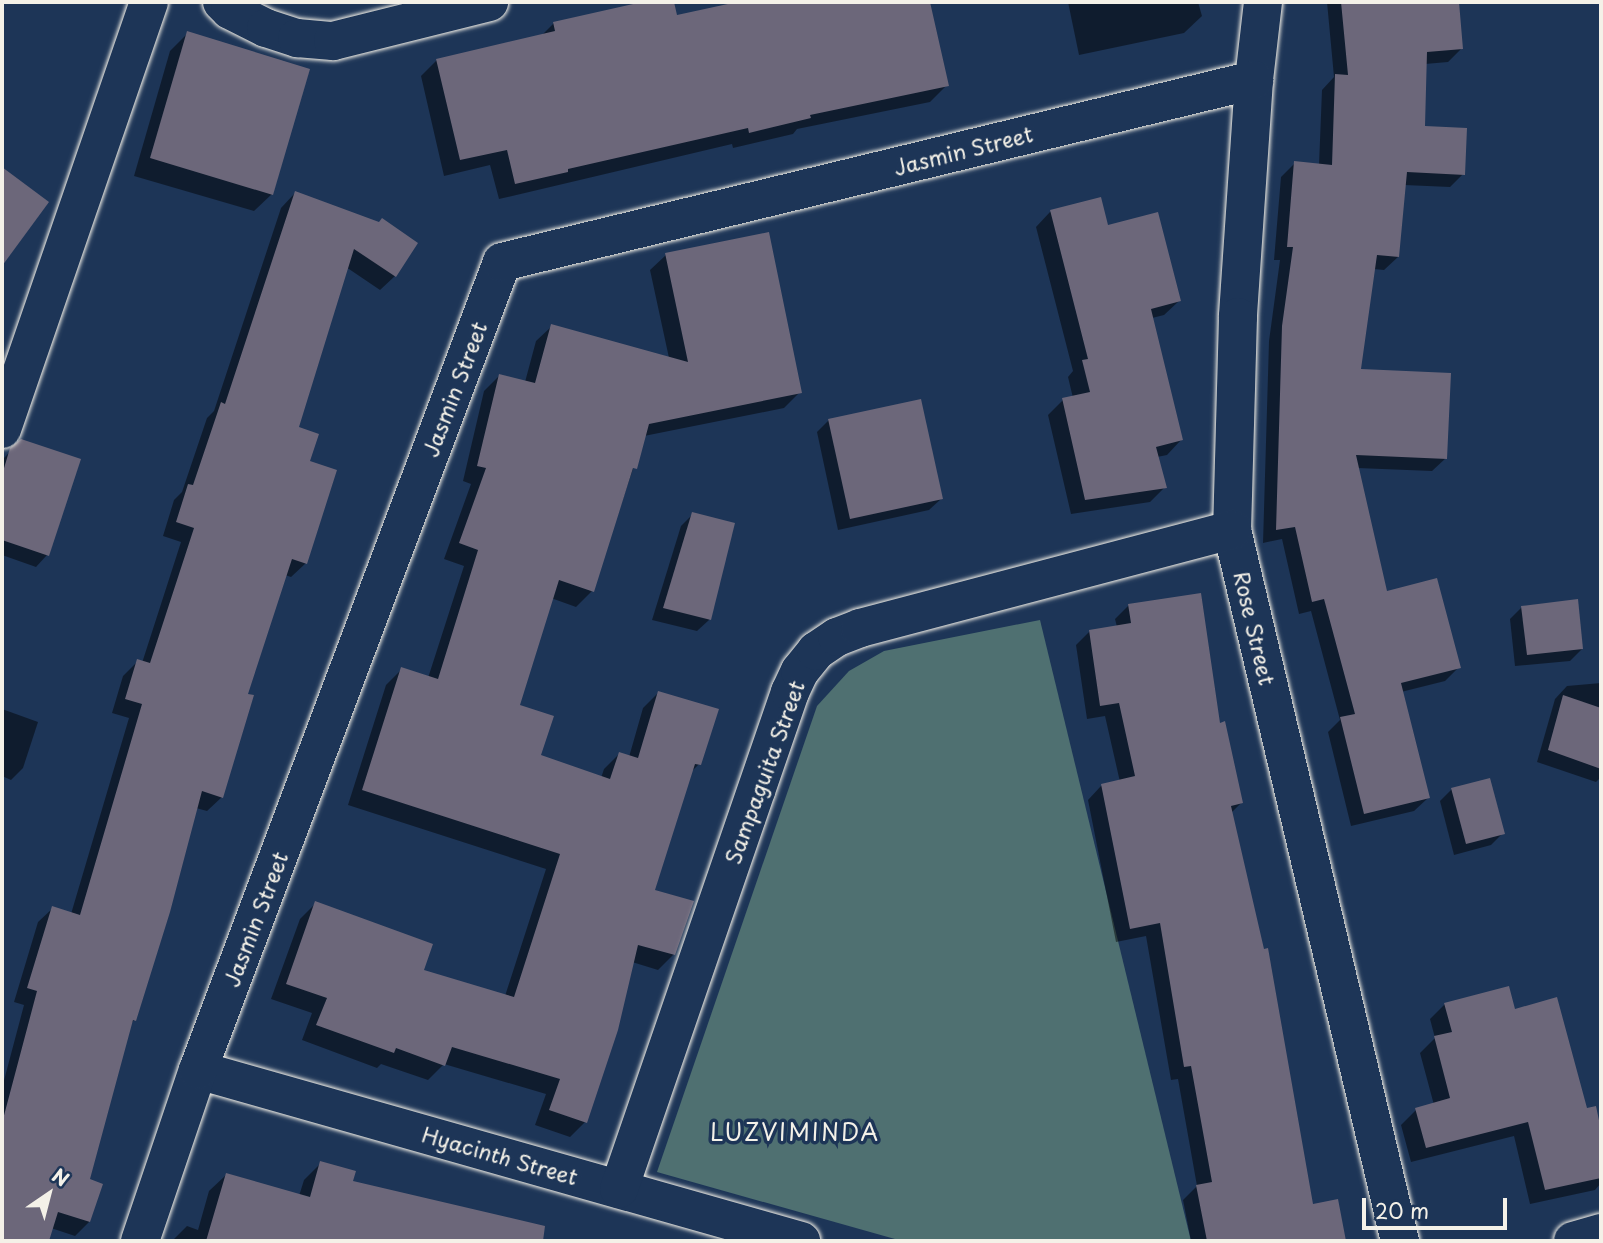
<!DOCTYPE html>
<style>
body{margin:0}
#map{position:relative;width:1603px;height:1243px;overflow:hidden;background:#1d3557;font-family:"Playpen Sans",sans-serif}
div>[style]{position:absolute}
.green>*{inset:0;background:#4f7071}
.shadow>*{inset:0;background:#0007}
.building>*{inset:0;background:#6c677a}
.roads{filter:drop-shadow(0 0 2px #f4f1e8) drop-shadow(0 0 2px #f4f1e8)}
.minor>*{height:38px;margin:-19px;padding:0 19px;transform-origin:19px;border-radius:19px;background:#1d3557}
span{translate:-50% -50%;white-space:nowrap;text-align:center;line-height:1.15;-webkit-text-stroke:7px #1d3557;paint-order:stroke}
.street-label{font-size:21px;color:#f4f1e8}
.neighbourhood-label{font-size:23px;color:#f4f1e8;letter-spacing:2px}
.frame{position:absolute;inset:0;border:4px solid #f4f1e8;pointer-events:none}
.north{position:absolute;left:14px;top:1159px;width:70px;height:70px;-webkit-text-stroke:5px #1d3557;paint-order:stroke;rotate:35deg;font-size:19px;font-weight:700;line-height:28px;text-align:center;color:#f4f1e8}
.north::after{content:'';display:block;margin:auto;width:24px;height:32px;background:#f4f1e8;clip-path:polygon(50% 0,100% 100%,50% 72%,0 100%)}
.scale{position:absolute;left:1362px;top:1198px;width:145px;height:32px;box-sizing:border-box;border:4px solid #f4f1e8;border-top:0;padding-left:9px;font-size:21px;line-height:24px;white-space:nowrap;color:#f4f1e8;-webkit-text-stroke:5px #1d3557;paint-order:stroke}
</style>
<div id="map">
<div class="green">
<i style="clip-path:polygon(1040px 620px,1191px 1241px,902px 1241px,657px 1172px,817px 706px,849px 671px,884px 651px)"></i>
</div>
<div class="shadow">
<i style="clip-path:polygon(650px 2px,672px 2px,676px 17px,744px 2px,928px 2px,947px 85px,930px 102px,797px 129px,793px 134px,733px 148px,732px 144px,499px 199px,490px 165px,444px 176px,421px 76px,437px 60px,542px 35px,554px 23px)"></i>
<i style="clip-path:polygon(1068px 2px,1198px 2px,1202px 16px,1184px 33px,1079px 55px)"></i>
<i style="clip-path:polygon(1327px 2px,1457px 2px,1461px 49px,1448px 62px,1425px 64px,1423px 128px,1463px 174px,1450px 187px,1404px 185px,1398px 257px,1384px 270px,1374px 269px,1359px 371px,1446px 458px,1432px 471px,1357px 468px,1385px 593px,1459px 667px,1445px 681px,1401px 692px,1428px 798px,1414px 811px,1351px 826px,1328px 732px,1340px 720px,1311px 611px,1299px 614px,1282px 539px,1263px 543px,1269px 341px,1280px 260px,1274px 260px,1281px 177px,1295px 163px,1319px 165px,1322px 90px,1334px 77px)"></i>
<i style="clip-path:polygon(188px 33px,272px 194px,254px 211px,134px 176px,170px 51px)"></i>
<i style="clip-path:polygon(295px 193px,395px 276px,380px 290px,346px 267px,297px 428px,308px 462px,306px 563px,291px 577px,285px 575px,246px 695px,222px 797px,207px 811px,196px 808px,134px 1020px,130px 1025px,88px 1180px,89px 1222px,75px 1236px,51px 1228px,47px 1241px,2px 1241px,2px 1088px,24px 1005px,14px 1002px,38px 922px,53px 908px,71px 914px,129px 718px,112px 713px,123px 676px,138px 661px,142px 663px,181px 542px,163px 536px,174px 500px,182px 492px,207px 418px,214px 411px,281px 208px)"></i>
<i style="clip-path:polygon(1099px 199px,1106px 227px,1179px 301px,1164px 315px,1152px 318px,1181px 440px,1167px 455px,1157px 457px,1165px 487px,1150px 502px,1071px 514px,1048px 415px,1063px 400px,1073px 398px,1068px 377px,1073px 371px,1036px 227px,1050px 212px)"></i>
<i style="clip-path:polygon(666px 255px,800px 392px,784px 408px,644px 436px,592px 591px,576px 607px,551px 598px,518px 706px,539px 757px,601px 778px,604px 769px,619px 754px,629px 757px,643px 708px,658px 693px,699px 764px,689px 774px,653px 891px,674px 954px,658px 970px,632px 962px,585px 1122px,570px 1137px,535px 1125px,546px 1094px,444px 1064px,428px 1080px,381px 1064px,377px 1068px,302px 1040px,312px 1013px,271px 999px,300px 919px,316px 903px,421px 971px,505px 996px,546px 869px,348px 805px,386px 685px,402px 669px,428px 678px,464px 566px,444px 559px,471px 484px,463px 481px,484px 391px,499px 376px,525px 382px,536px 341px,552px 326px,669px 358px,650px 270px)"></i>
<i style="clip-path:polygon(829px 420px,941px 499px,929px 510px,838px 530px,817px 432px)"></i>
<i style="clip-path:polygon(21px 441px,47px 555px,36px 567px,2px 555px,2px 460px)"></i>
<i style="clip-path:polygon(693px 514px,709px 620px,697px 631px,652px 620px,681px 526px)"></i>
<i style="clip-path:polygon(1129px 605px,1219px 725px,1241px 803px,1231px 813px,1312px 1206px,1337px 1201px,1344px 1241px,1191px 1241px,1183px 1200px,1197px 1186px,1178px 1079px,1171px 1080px,1146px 936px,1116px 942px,1088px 800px,1101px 786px,1120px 782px,1105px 716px,1087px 719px,1076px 645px,1090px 631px,1117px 627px,1115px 619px)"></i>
<i style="clip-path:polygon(1522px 607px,1582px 649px,1570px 661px,1515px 666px,1510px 619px)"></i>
<i style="clip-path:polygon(1601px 683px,1601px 777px,1596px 782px,1537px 762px,1555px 699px,1567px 686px)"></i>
<i style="clip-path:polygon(2px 709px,38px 722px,23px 768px,11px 780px,2px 776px)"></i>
<i style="clip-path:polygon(1452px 789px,1503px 833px,1491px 845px,1454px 855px,1440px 801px)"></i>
<i style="clip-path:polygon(1445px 1004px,1514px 1011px,1585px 1111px,1594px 1109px,1601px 1138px,1601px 1183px,1595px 1190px,1530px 1204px,1514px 1136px,1411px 1162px,1401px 1125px,1416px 1110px,1434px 1105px,1420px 1053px,1435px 1038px,1430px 1019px)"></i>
<i style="clip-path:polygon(321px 1163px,351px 1183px,487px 1214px,480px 1241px,172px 1241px,187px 1226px,198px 1230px,209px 1191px,226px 1175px,299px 1196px,304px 1180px)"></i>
</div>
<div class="building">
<i style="clip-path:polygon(642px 2px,674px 2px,677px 15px,737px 2px,930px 2px,949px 86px,810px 115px,811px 118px,749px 133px,748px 128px,568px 169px,568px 172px,515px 184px,507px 150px,460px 160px,436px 59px,555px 31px,553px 22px)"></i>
<i style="clip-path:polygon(1341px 2px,1459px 2px,1463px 49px,1427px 52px,1425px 126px,1467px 128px,1465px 175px,1407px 172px,1399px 257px,1377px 255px,1361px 369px,1451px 373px,1447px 459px,1356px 455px,1387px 591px,1437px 578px,1461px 668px,1401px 683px,1430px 798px,1364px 814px,1340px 717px,1355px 714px,1324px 599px,1312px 602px,1295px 527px,1276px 530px,1282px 326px,1293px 247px,1287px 247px,1294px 161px,1332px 165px,1335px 74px,1348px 75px)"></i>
<i style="clip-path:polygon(187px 31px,310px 69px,273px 195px,150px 158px)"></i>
<i style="clip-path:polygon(2px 167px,49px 202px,2px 266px)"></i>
<i style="clip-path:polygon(295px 191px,379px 222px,382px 218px,418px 243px,396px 277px,354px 249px,299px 427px,319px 434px,310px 461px,337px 470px,307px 564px,292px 559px,248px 694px,254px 695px,223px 798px,202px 791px,170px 912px,136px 1021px,133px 1020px,90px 1179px,103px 1184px,90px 1222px,58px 1212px,49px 1241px,2px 1241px,2px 1123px,37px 991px,27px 988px,52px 906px,80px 915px,142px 704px,125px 699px,137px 659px,150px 663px,194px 528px,176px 522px,188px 484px,193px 485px,221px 402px,225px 404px)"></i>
<i style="clip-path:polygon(1101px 197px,1108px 225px,1158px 212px,1181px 301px,1151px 309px,1183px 440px,1156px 447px,1167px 488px,1085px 500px,1062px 398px,1090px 392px,1082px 360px,1088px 359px,1050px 210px)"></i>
<i style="clip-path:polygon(769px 232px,802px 393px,649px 424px,637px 469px,633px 468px,594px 592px,559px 580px,520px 705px,554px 716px,541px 755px,610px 779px,619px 752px,638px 758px,658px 691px,719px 709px,701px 765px,695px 764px,655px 890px,694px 901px,675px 955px,638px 945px,618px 1030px,587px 1123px,549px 1110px,560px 1079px,452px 1047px,445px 1066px,396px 1048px,394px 1053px,316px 1025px,327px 998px,286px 984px,315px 901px,433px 944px,424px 970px,514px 997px,560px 854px,362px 790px,401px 667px,438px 679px,478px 550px,459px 543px,486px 468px,477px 466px,499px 374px,535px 383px,551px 324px,688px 362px,665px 253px)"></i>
<i style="clip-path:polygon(921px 399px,943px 499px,850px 519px,828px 419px)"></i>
<i style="clip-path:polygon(21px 439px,81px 459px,49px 556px,2px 540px,2px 475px,10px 448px)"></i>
<i style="clip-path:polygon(692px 512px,735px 523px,711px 620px,663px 608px)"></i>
<i style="clip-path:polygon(1201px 593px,1220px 723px,1225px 721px,1243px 803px,1231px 806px,1264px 949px,1268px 948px,1313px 1204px,1338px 1199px,1346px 1241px,1207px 1241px,1196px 1185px,1212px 1182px,1191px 1066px,1184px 1067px,1160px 923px,1130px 929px,1101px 784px,1135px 776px,1119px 703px,1100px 706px,1089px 630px,1131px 623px,1128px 604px)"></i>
<i style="clip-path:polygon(1578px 599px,1583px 649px,1527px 655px,1521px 606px)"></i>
<i style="clip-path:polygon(1563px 695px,1601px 708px,1601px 769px,1548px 750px)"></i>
<i style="clip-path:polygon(1490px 778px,1505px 834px,1466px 844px,1451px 788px)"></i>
<i style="clip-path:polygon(1509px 986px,1515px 1009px,1557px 997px,1587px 1108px,1596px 1106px,1601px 1130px,1601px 1178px,1545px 1190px,1528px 1122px,1426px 1148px,1415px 1108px,1450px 1098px,1434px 1036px,1452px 1032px,1444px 1003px)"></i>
<i style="clip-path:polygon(320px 1161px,356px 1171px,353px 1181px,545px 1226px,543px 1241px,206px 1241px,226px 1173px,310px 1197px)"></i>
</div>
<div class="roads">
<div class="minor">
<i style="left:222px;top:2px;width:11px;rotate:45deg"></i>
<i style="left:230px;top:10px;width:40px;rotate:26.6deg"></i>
<i style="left:266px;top:28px;width:33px;rotate:18deg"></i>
<i style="left:297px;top:38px;width:36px;rotate:5deg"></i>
<i style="left:333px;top:41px;width:161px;rotate:-14deg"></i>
<i style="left:1263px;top:2px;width:79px;rotate:96.6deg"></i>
<i style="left:1254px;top:80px;width:238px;rotate:93.9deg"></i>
<i style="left:1238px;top:317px;width:213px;rotate:91.6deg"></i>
<i style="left:1232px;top:530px;width:731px;rotate:76.71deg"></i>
<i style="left:2px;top:429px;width:452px;rotate:-71deg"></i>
<i style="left:198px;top:1070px;width:627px;rotate:15.83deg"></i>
<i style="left:619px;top:1189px;width:526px;rotate:-71.01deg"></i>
<i style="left:790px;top:692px;width:23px;rotate:-65deg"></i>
<i style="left:800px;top:671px;width:26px;rotate:-51deg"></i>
<i style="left:816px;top:651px;width:25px;rotate:-34deg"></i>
<i style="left:837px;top:637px;width:25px;rotate:-21deg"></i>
<i style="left:860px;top:628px;width:385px;rotate:-14.8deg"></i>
<i style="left:140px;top:1241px;width:181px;rotate:-71.3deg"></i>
<i style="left:198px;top:1070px;width:863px;rotate:-69.38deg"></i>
<i style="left:502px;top:262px;width:774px;rotate:-13.61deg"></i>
<i style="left:1573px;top:1241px;width:29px;rotate:-16deg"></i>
</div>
</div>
<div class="street-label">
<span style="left:963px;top:150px;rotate:-14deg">Jasmin Street</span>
<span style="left:454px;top:389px;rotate:-69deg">Jasmin Street</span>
<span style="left:1255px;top:628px;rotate:77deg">Rose Street</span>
<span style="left:764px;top:772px;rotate:-70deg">Sampaguita Street</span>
<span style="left:255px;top:919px;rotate:-69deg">Jasmin Street</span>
<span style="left:500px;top:1155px;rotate:16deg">Hyacinth Street</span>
</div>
<div class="neighbourhood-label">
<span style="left:795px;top:1132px">LUZVIMINDA</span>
</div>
<div class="frame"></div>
<div class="north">N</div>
<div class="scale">20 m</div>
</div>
